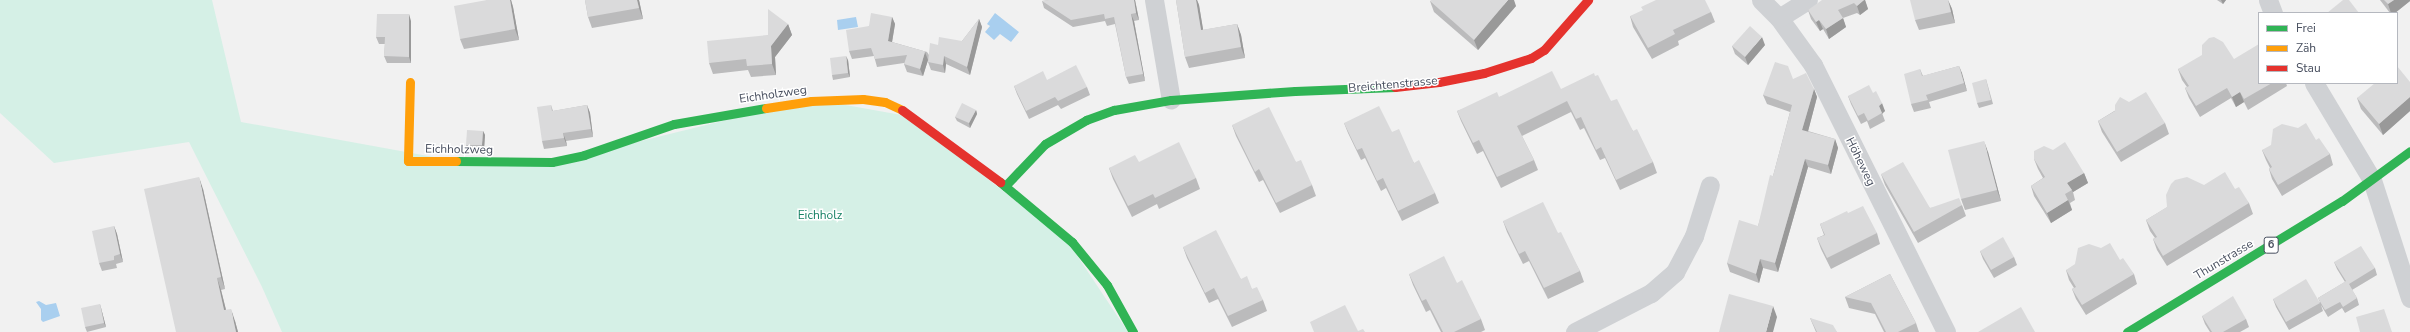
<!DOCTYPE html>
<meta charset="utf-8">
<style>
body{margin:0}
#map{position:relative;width:2410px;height:332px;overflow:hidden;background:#f1f1f1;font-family:"Nunito Sans",sans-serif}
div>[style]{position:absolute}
.green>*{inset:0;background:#d5f0e6}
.water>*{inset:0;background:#a9cfef}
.street>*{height:19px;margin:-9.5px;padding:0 9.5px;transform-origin:9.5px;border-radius:9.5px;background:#cfd1d4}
.fast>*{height:9px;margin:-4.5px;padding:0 4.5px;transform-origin:4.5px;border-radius:4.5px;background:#30b455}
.slow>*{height:9px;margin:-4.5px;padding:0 4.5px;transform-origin:4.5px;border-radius:4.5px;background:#ff9f0a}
.jam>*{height:9px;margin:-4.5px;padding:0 4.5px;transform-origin:4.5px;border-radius:4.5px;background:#e5322d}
.wall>*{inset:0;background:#bbbbbc}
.shaded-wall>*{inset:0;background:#999}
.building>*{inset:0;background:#dadadb}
span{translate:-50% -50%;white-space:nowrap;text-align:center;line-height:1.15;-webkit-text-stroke:3px #fff;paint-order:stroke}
.shield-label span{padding:1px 3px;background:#fff;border:1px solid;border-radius:3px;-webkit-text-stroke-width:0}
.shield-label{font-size:11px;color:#474e5e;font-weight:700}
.street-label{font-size:12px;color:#474e5e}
.park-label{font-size:12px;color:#168265}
.legend{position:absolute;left:2258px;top:12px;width:140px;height:72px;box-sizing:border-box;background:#fff;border:1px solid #b5b8bf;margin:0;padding:5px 7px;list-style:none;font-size:12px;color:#474e5e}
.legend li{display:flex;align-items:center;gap:8px;height:20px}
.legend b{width:20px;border:1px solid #b5b8bf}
</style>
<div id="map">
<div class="green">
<i style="clip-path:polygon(0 0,212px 0,241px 122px,439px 158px,568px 159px,812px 99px,907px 116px,1068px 242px,1128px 332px,282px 332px,262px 287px,189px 142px,54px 163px,0 113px)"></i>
</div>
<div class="water">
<i style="clip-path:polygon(995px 13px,1019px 32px,1011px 42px,1000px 34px,994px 40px,985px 32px,990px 26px,987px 24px)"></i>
<i style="clip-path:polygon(856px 17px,858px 27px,838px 30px,837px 20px)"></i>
<i style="clip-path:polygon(39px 301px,46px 305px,56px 303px,60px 316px,43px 322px,41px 320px,41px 309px,36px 302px)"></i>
</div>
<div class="street">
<i style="left:1154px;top:0;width:101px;rotate:80.4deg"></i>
<i style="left:1761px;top:0;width:25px;rotate:45deg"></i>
<i style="left:1779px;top:18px;width:58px;rotate:54.1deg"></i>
<i style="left:1813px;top:65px;width:298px;rotate:63.5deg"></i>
<i style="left:2268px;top:0;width:14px;rotate:69deg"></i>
<i style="left:1779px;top:18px;width:34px;rotate:-32deg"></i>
<i style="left:2314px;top:83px;width:113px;rotate:59.1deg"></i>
<i style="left:2372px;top:180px;width:124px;rotate:72.1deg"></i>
<i style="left:1575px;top:332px;width:85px;rotate:-27.2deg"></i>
<i style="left:1651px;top:293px;width:32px;rotate:-41deg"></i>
<i style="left:1675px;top:272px;width:41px;rotate:-62.2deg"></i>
<i style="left:1694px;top:236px;width:53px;rotate:-72.6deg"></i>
</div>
<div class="fast">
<i style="left:456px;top:161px;width:96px;rotate:0.6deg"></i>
<i style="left:552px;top:162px;width:33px;rotate:-12deg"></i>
<i style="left:584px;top:155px;width:95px;rotate:-19deg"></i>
<i style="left:674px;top:124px;width:93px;rotate:-9.9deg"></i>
<i style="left:1000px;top:182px;width:94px;rotate:39.8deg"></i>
<i style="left:1072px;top:242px;width:55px;rotate:50.9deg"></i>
<i style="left:1107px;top:285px;width:54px;rotate:61deg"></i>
<i style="left:1005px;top:186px;width:58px;rotate:-46.4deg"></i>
<i style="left:1045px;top:144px;width:48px;rotate:-30.3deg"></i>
<i style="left:1086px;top:120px;width:30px;rotate:-20deg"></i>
<i style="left:1114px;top:110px;width:58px;rotate:-10deg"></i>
<i style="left:1171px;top:100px;width:124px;rotate:-4.2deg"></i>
<i style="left:1295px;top:91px;width:100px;rotate:-2.3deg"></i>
<i style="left:2127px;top:332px;width:252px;rotate:-31.4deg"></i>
<i style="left:2342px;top:201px;width:84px;rotate:-36.3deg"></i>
</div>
<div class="slow">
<i style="left:410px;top:82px;width:79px;rotate:91.5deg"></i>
<i style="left:408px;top:161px;width:48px"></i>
<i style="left:766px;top:108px;width:46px;rotate:-8.8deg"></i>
<i style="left:811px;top:101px;width:52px;rotate:-2.2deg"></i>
<i style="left:863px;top:99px;width:22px;rotate:8deg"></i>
<i style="left:885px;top:102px;width:19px;rotate:25deg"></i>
</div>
<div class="jam">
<i style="left:1395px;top:87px;width:44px;rotate:-6.5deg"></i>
<i style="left:1439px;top:82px;width:46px;rotate:-11.3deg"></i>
<i style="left:1484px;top:73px;width:49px;rotate:-17.7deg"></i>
<i style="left:1531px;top:58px;width:15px;rotate:-32deg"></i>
<i style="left:1544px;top:50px;width:67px;rotate:-48.7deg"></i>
<i style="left:902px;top:110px;width:122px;rotate:36.3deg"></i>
</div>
<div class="wall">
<i style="clip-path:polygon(487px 0,511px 0,513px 7px,519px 40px,464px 49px,460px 39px)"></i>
<i style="clip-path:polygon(585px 0,639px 0,643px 19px,592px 28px,588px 17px)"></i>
<i style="clip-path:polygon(1049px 0,1135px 0,1139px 20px,1134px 21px,1145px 81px,1129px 84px,1126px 77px,1115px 24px,1107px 26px,1105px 21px,1073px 27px,1044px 8px,1042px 1px)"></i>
<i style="clip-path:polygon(1176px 0,1197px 0,1199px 5px,1203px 30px,1237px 24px,1241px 35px,1245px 58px,1189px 68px,1185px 57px)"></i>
<i style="clip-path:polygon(1865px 0,1868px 9px,1860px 15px,1857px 13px,1843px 18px,1846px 27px,1829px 39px,1823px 29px,1820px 31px,1811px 19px,1808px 10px)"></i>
<i style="clip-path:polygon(1948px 0,1952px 9px,1955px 23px,1919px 30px,1915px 20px)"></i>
<i style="clip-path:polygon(2217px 0,2226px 0,2223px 4px)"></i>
<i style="clip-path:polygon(2380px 0,2410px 0,2410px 1px,2395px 13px,2390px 13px)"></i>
<i style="clip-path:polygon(1430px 1px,1516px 6px,1478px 50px,1434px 12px)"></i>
<i style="clip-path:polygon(1711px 12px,1715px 22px,1678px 41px,1679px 45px,1652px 59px,1633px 27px,1630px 16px)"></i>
<i style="clip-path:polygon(892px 17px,895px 24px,892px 42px,927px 52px,929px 55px,938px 45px,962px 41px,979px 19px,982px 27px,970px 75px,946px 64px,945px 73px,931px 70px,928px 62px,928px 60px,923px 76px,907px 72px,904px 64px,904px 63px,877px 67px,874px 56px,852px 59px,849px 51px,869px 26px)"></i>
<i style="clip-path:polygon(411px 21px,411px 63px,387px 63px,384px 56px,385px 44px,379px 44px,376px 37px)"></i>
<i style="clip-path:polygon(788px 24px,792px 35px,775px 57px,776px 75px,751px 77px,748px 70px,713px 74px,709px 63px,768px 35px)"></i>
<i style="clip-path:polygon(1765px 45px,1748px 65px,1735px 54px,1732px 46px)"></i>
<i style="clip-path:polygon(2234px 59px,2259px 83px,2286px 83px,2287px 86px,2248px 110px,2244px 102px,2236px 107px,2231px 98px,2200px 117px,2189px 98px,2185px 88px,2187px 87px,2182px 80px,2178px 69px)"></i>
<i style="clip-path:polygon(848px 60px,850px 77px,833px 80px,832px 75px)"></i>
<i style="clip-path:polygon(1959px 66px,1967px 91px,1929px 102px,1931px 108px,1914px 112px,1911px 104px,1920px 69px,1923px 76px)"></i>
<i style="clip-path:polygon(1793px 79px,1814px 89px,1817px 97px,1808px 131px,1835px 139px,1838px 148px,1831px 174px,1808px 167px,1778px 272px,1763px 268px,1759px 283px,1730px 272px,1727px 263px,1758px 226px,1773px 176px,1790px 112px,1767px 104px,1763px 95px)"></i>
<i style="clip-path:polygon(1986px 79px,1993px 104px,1979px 108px,1977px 103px)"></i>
<i style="clip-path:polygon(1047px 80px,1087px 87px,1090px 95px,1061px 109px,1058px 105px,1029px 119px,1017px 94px,1014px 86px)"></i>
<i style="clip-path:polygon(2410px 82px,2410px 111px,2383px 135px,2361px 109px,2357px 98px)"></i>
<i style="clip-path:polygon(1561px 89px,1611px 101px,1633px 131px,1653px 162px,1657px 173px,1620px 190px,1605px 158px,1600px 160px,1584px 128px,1580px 130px,1571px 112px,1522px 136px,1534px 160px,1538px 170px,1501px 188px,1483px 151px,1477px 154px,1461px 121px,1457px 111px,1499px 97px)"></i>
<i style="clip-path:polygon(1873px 93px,1885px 111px,1882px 113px,1885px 121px,1870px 129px,1867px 121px,1861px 124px,1851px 104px,1848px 96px)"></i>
<i style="clip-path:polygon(2129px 102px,2165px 123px,2169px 134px,2121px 162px,2102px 132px,2098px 121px)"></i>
<i style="clip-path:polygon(551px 105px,553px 111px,587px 105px,590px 113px,593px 137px,566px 141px,567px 146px,544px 149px,542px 141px)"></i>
<i style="clip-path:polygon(976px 110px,977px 114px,970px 128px,957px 121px,955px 117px)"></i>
<i style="clip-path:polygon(1344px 123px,1392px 132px,1414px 163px,1435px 193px,1439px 203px,1402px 221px,1386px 188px,1381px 191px,1365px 158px,1361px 160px,1348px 133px)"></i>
<i style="clip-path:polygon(1232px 125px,1296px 162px,1312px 185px,1316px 196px,1280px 213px,1263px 180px,1259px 182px,1236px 136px)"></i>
<i style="clip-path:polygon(483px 131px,485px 135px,484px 149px,468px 149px,466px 145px)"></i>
<i style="clip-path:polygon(2316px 140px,2330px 154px,2333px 165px,2282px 196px,2272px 179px,2269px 169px,2270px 168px,2266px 160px,2262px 150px)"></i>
<i style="clip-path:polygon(1988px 152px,2001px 201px,1965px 210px,1961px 199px)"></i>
<i style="clip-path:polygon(2034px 159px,2084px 173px,2088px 183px,2073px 192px,2075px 200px,2070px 203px,2072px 210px,2051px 223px,2034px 196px,2031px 186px,2043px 178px,2038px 169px)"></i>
<i style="clip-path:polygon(1139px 162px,1196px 178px,1200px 189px,1159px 209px,1157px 204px,1132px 217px,1113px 179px,1109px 168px)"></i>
<i style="clip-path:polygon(1881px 174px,1930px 208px,1962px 205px,1966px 216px,1918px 243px,1885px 185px)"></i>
<i style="clip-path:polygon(2204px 185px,2235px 189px,2249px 203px,2253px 214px,2167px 266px,2157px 250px,2153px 239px,2155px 238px,2150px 231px,2146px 220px)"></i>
<i style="clip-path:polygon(203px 189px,225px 289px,221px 290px,226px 310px,235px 321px,238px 332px,176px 332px)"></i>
<i style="clip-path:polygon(1848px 213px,1877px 233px,1880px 244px,1831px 269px,1821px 249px,1817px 238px,1824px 235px,1820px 224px)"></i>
<i style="clip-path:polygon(1503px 221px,1558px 233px,1580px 271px,1584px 282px,1548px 299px,1529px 261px,1523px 264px,1507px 232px)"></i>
<i style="clip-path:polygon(114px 226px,117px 234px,123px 262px,116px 264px,117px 268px,102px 271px,99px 263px)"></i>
<i style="clip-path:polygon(1183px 247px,1241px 279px,1252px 289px,1263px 300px,1267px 311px,1232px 327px,1218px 299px,1209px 303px,1187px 258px)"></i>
<i style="clip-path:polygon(1980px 251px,2014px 257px,2017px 265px,1994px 278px,1983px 259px)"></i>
<i style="clip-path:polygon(2120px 260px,2134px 274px,2137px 284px,2086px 315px,2076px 299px,2072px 289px,2074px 288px,2069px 280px,2066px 270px)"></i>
<i style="clip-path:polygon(2334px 262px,2375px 268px,2377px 275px,2352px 290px,2357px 298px,2359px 305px,2345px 313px,2342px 308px,2328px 317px,2321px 305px,2323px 311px,2289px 330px,2276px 307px,2273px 299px,2320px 302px,2318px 298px,2345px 282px,2337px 269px)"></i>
<i style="clip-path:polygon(1409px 274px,1457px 283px,1481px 319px,1485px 330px,1481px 332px,1441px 332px,1430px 310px,1426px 312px,1413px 285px)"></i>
<i style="clip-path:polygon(1890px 274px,1916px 323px,1919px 332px,1884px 332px,1875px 314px,1849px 308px,1845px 297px)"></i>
<i style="clip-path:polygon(100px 304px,106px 327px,87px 332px,85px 327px)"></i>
<i style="clip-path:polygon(2202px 316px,2246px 319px,2249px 327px,2240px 332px,2210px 332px,2205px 324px)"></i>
<i style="clip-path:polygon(1810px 318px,1837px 332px,1816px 332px)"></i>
</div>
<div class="shaded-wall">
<i style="clip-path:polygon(510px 0,511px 0,513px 7px,519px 40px,515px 29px)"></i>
<i style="clip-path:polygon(637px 0,639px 0,643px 19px,639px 8px)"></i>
<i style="clip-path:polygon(1134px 0,1135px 0,1139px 20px,1136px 13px)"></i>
<i style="clip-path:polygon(1196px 0,1197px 0,1199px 5px,1205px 41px,1201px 30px)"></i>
<i style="clip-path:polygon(1508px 0,1514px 0,1516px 6px,1478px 50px,1474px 40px)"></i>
<i style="clip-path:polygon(1864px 0,1865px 0,1868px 9px,1860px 15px,1857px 6px)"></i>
<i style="clip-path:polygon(1948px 0,1952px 9px,1955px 23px,1951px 12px)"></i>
<i style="clip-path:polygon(2221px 0,2226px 0,2223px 4px)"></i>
<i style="clip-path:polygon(2394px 0,2410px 0,2410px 1px,2395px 13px,2391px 13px,2388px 4px)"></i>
<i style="clip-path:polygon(409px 14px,411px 21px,411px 63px,409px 57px)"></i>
<i style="clip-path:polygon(1131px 14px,1134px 21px,1145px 81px,1143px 74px)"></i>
<i style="clip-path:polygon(892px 17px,895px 24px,891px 48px,888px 41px)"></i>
<i style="clip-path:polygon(1843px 18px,1846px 27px,1829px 39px,1826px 29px)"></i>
<i style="clip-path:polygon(979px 19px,982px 27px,970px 75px,967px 67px)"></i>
<i style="clip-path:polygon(1819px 20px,1823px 29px,1820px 31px,1816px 22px)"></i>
<i style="clip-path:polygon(788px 24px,792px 35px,775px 57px,776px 75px,772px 64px,771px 46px)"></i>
<i style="clip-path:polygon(1237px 24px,1241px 35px,1245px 58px,1241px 47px)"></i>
<i style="clip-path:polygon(1762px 37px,1765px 45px,1748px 65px,1745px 57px)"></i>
<i style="clip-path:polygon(925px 52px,928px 60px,923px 76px,920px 69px)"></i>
<i style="clip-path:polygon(846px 56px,848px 60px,850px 77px,848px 73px)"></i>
<i style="clip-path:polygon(944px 56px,946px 64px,945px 73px,943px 65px)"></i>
<i style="clip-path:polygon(1959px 66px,1962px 73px,1967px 91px,1964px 83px)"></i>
<i style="clip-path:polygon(1814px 89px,1817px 97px,1806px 139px,1802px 130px)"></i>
<i style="clip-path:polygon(2240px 92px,2244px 102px,2236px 107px,2232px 97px)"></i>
<i style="clip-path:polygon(2410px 97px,2410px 111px,2383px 135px,2379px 124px)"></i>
<i style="clip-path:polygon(1882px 103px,1885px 111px,1882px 114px,1879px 106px)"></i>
<i style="clip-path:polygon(587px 105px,590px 113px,593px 137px,591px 129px)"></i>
<i style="clip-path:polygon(976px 110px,977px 114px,970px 128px,969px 123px)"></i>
<i style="clip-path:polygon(483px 131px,485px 135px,484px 149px,482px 145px)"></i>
<i style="clip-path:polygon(563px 133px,566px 141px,567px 146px,564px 138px)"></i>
<i style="clip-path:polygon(1835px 139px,1838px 148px,1831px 174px,1828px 165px)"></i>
<i style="clip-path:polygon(1984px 141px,1988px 152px,2001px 201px,1997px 190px)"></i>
<i style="clip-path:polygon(1805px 159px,1808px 167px,1778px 272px,1775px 263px)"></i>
<i style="clip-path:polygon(2084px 173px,2088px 183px,2073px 192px,2067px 183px)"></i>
<i style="clip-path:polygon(199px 177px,203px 189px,225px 289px,221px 277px)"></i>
<i style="clip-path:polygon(2068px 200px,2072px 210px,2051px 223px,2047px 213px)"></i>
<i style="clip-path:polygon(114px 226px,117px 234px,123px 262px,120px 254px)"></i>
<i style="clip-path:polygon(1760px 259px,1763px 268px,1759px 283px,1756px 274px)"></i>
<i style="clip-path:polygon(217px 278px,221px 290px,229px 322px,224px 310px)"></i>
<i style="clip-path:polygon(100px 304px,101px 308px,106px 327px,104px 323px)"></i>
<i style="clip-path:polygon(1773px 306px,1777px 317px,1773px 332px,1766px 332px)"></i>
<i style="clip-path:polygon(231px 309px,235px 321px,238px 332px,236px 332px)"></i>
</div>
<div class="building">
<i style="clip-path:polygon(487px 0,510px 0,515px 29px,460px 39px,454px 6px)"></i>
<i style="clip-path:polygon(585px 0,637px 0,639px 8px,588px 17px)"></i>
<i style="clip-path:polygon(1049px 0,1134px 0,1136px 13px,1131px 14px,1143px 74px,1126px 77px,1114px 17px,1105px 19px,1104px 14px,1071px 20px,1042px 1px)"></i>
<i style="clip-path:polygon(1176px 0,1196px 0,1201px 30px,1237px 24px,1241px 47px,1185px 57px)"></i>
<i style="clip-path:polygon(1431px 0,1508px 0,1474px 40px,1430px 1px)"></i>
<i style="clip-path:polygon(1656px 0,1705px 0,1711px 12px,1673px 30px,1675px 34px,1648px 48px,1630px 16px,1643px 10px,1641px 7px)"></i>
<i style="clip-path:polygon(1822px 0,1864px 0,1857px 6px,1854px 3px,1838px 10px,1843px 18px,1826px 29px,1819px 20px,1816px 22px,1808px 10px)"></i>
<i style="clip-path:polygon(1910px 0,1948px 0,1951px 12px,1915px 20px)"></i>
<i style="clip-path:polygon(2343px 0,2349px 0,2359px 13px,2327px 13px)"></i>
<i style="clip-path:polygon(2384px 0,2394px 0,2388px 4px)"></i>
<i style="clip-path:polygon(768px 9px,788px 24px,771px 46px,772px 64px,747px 66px,746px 59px,709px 63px,707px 41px,768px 35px)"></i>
<i style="clip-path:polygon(871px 13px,892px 17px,888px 41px,927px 52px,925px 52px,920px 69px,904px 64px,907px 55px,875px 59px,871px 48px,849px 51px,846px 30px,869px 26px)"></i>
<i style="clip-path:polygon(377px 14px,409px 14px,409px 57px,384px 56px,385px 37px,376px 37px)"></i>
<i style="clip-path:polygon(979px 19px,967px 67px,944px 56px,943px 65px,928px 62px,930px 43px,938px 45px,939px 37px,962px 41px)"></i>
<i style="clip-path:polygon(1750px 26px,1762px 37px,1745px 57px,1732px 46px)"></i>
<i style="clip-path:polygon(2214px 37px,2223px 42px,2234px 59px,2259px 44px,2259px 83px,2272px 83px,2244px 99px,2240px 92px,2232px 97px,2227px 88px,2196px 106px,2185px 88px,2189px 86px,2178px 69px,2202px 55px,2202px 45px,2209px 38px)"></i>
<i style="clip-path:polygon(846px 56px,848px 73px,832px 75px,830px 58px)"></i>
<i style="clip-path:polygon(1775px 62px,1788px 66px,1793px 79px,1806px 73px,1814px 89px,1802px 130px,1835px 139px,1828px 165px,1805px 159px,1775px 263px,1760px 259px,1756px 274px,1727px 263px,1739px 220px,1758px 226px,1770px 175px,1773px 176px,1792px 105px,1763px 95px)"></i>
<i style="clip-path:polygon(1076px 65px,1087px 87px,1058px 101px,1055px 97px,1026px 111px,1014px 86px,1043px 71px,1047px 80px)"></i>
<i style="clip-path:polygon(1959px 66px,1964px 83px,1926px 95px,1928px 100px,1911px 104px,1904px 74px,1920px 69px,1922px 76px)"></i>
<i style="clip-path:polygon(2397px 66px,2410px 82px,2410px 97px,2379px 124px,2357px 98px,2375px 83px,2397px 83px)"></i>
<i style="clip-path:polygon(1552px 71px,1561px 89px,1594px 73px,1595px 76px,1598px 75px,1611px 101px,1617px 99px,1633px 131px,1637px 129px,1653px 162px,1616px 180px,1601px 147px,1596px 150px,1581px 117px,1576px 119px,1567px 101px,1517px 126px,1534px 160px,1497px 177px,1479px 140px,1473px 143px,1457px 111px,1497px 92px,1499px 97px)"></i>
<i style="clip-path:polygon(1986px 79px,1991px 100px,1977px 103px,1972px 83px)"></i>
<i style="clip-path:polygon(1869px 85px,1873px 93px,1876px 91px,1882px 103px,1879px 106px,1882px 113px,1868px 121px,1864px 113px,1858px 116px,1848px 96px)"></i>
<i style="clip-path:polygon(2146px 92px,2165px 123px,2117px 152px,2098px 121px,2115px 111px,2115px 105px,2120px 97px,2129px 102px)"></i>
<i style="clip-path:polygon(962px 103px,976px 110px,969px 123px,955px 117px)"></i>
<i style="clip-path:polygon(551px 105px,552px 111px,587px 105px,591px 129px,563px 133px,564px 138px,542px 141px,537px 107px)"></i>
<i style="clip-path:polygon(1379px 106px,1392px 132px,1399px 129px,1414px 163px,1419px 160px,1435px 193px,1398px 211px,1383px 178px,1377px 181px,1362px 148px,1357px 150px,1344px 123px)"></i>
<i style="clip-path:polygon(1269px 107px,1296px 162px,1301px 160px,1312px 185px,1276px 203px,1259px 169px,1255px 172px,1232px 125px)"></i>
<i style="clip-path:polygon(2306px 123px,2316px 140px,2319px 138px,2330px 154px,2278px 185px,2269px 169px,2272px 167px,2262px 150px,2271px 145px,2273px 129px,2282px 124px,2298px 128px)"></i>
<i style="clip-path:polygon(467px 130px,483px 131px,482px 145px,466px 145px)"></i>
<i style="clip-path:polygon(1984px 141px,1997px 190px,1961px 199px,1948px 150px)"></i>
<i style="clip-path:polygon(1179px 142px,1196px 178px,1155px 198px,1153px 194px,1128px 206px,1109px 168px,1135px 155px,1139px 162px)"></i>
<i style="clip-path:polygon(2065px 142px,2084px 173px,2067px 183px,2072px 190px,2065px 194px,2068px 200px,2047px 213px,2031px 186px,2045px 177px,2034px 159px,2034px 151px,2044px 146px,2053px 150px)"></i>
<i style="clip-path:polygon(1903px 162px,1930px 208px,1959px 198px,1962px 205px,1914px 232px,1881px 174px)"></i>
<i style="clip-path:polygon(2225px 172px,2235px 189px,2239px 187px,2249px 203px,2163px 256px,2153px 239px,2157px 237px,2146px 220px,2167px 207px,2166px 195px,2171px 184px,2175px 180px,2187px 177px,2204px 185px)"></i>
<i style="clip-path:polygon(199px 177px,221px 277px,217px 278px,224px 310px,231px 309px,236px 332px,176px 332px,144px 189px)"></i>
<i style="clip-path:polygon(1543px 202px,1558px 233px,1561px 232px,1580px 271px,1544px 288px,1525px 251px,1519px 254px,1503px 221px)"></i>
<i style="clip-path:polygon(1863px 206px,1877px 233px,1827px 258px,1817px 238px,1825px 235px,1820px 224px,1847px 211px,1848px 213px)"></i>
<i style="clip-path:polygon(114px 226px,120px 254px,114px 256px,114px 260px,99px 263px,92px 231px)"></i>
<i style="clip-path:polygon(1216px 230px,1241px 279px,1247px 276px,1252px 289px,1257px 287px,1263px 300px,1228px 316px,1214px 288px,1205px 293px,1183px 247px)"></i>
<i style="clip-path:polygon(2003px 237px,2014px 257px,1991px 270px,1980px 251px)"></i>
<i style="clip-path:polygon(2110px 243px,2120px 260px,2123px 258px,2134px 274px,2082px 305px,2072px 289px,2076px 287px,2066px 270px,2075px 264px,2078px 248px,2089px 244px,2101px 248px)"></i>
<i style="clip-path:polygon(2361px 246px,2375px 268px,2349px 284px,2357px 298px,2343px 307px,2340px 302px,2325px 310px,2318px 298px,2346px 281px,2334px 262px)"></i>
<i style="clip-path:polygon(1444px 256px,1457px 283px,1462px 280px,1481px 319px,1454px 332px,1443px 332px,1426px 299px,1422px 301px,1409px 274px)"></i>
<i style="clip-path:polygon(1890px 274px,1916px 323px,1898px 332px,1886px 332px,1871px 303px,1845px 297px)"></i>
<i style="clip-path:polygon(2306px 279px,2320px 303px,2286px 322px,2273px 299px)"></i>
<i style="clip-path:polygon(1729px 294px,1773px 306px,1766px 332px,1719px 332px)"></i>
<i style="clip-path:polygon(2233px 296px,2246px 319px,2223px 332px,2212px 332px,2202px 316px)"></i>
<i style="clip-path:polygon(100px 304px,104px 323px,85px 327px,81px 308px)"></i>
<i style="clip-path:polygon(1345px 305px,1358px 331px,1363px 329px,1365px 332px,1314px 332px,1310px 322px)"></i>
<i style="clip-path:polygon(2021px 307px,2035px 332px,1978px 332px)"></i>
<i style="clip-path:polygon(2384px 309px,2392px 332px,2360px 332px,2356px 317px)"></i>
<i style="clip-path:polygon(1810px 318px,1833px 325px,1837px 332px,1817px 332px)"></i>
</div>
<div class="shield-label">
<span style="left:2271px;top:245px">6</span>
</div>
<div class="street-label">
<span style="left:1393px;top:85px;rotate:-5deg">Breichtenstrasse</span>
<span style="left:773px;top:95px;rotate:-8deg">Eichholzweg</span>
<span style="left:459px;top:150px;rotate:1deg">Eichholzweg</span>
<span style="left:1860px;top:162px;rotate:64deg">Höheweg</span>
<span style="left:2224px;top:260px;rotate:-31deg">Thunstrasse</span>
</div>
<div class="park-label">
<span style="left:820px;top:216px">Eichholz</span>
</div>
<ul class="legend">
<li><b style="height:5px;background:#30b455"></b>Frei</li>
<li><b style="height:5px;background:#ff9f0a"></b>Zäh</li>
<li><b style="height:5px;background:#e5322d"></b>Stau</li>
</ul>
</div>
